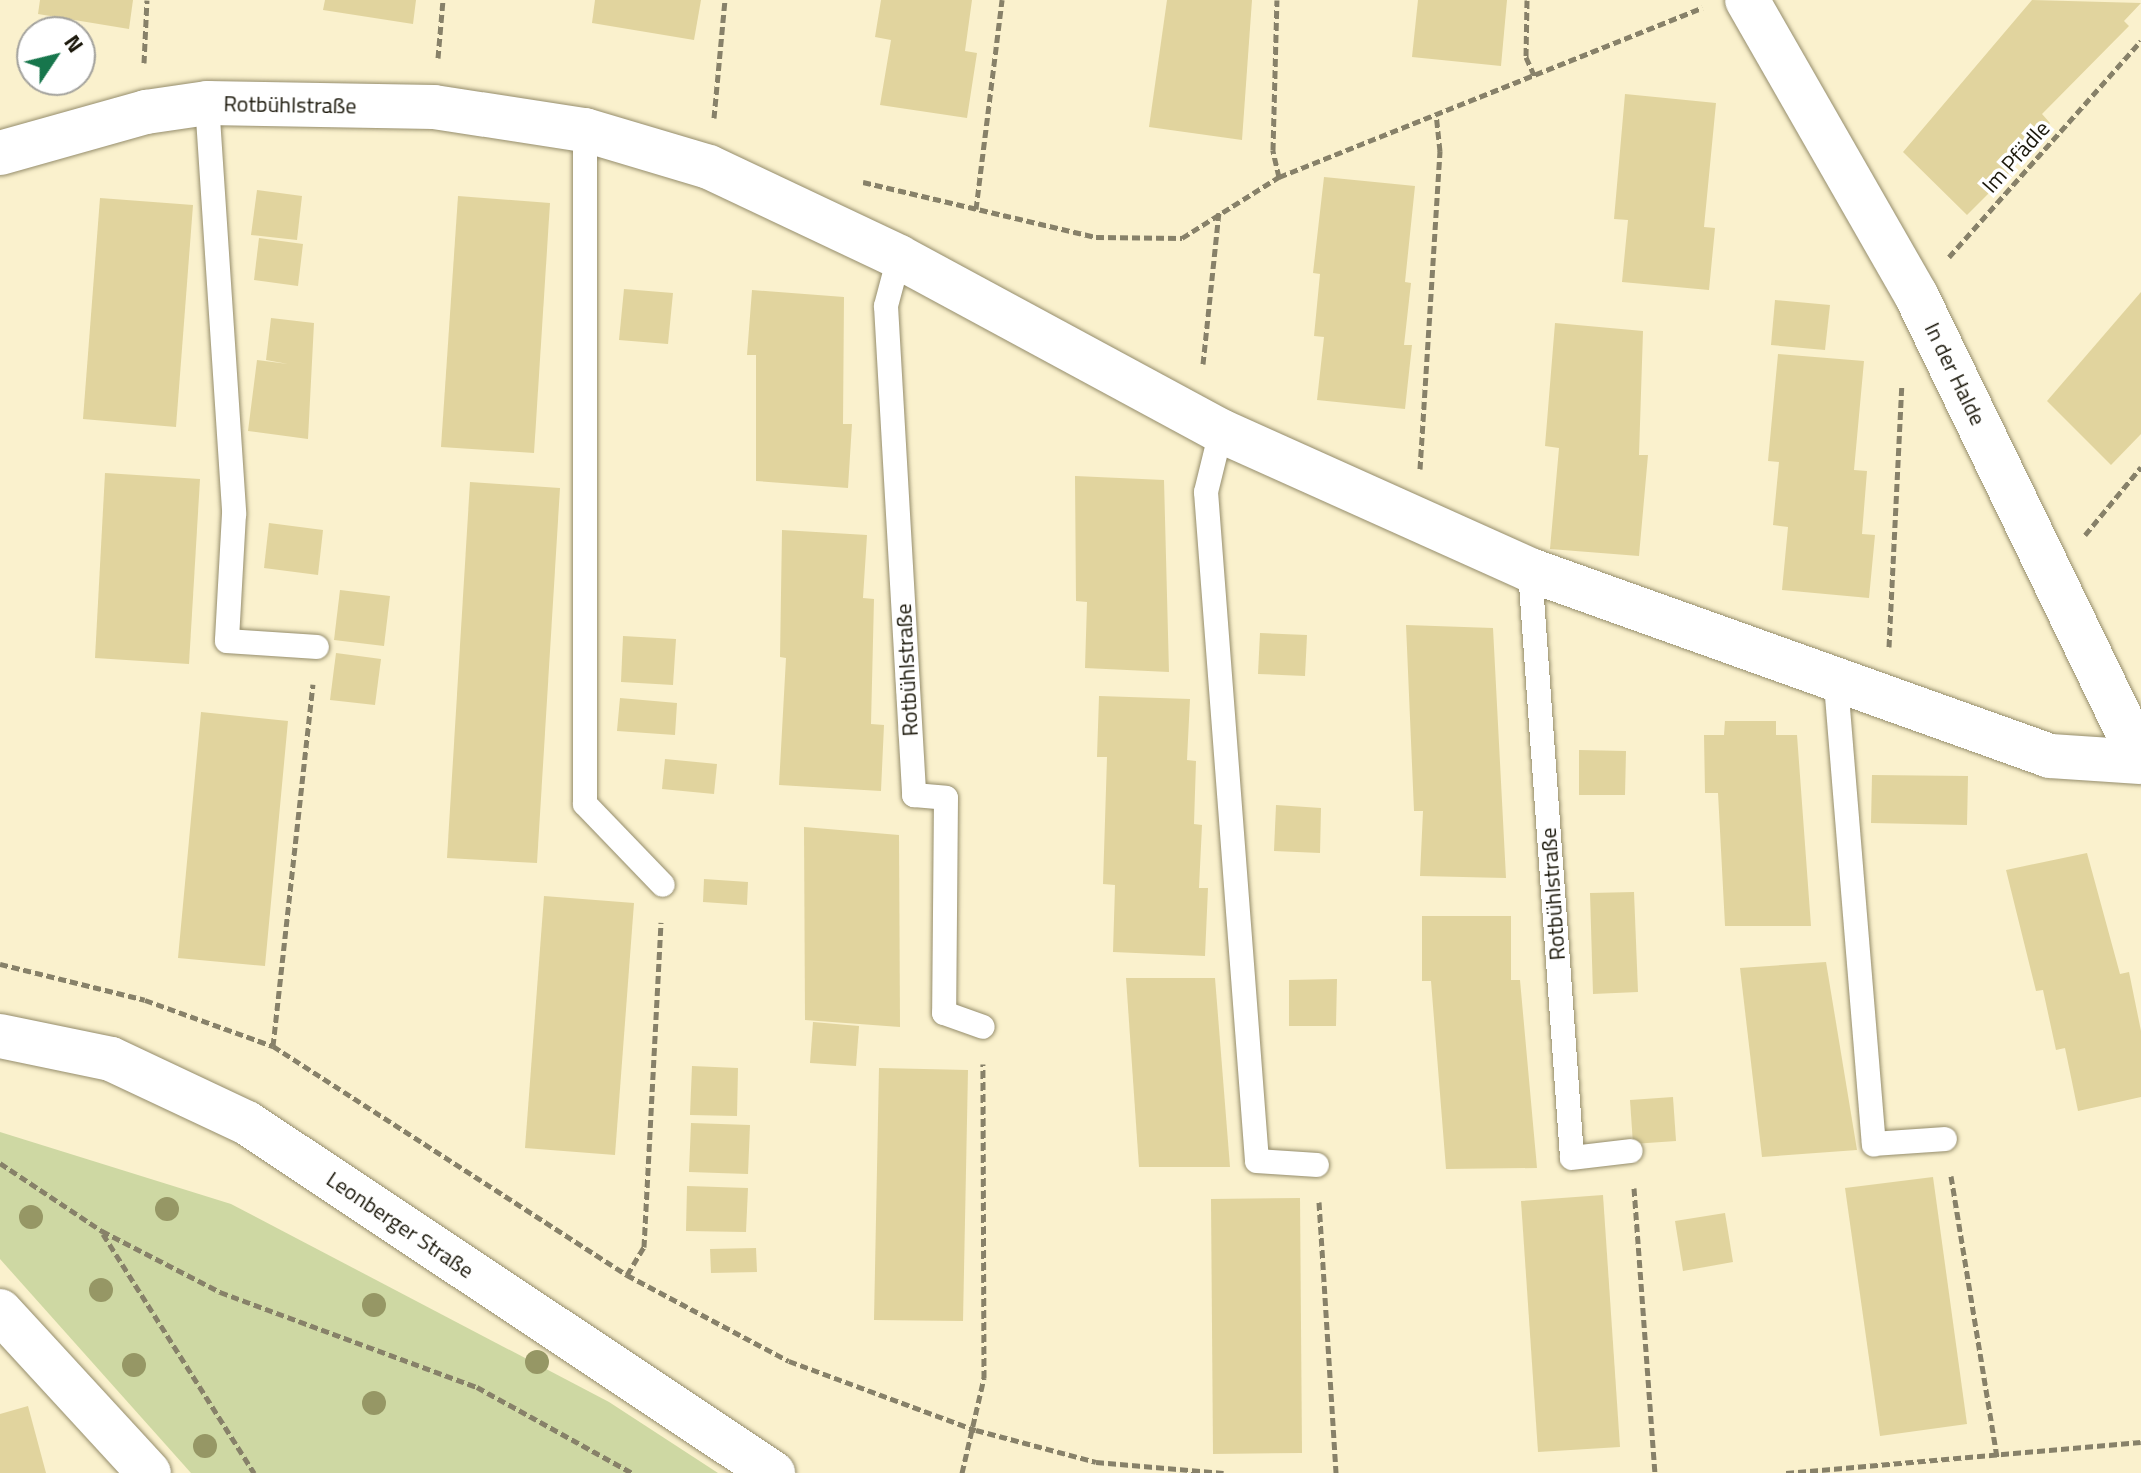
<!DOCTYPE html>
<meta charset="utf-8">
<style>
body{margin:0}
#map{position:relative;width:2141px;height:1473px;overflow:hidden;background:#faf1cd;font-family:"Titillium Web",sans-serif}
div>[style]{position:absolute}
.green>*{inset:0;background:#ced8a3}
.building>*{inset:0;background:#e1d49e}
.path>*{height:5px;margin-top:-2.5px;transform-origin:0;background:repeating-linear-gradient(90deg,#878169 0 8px,transparent 0 12px)}
.roads{filter:drop-shadow(0 0 2px #958d6c) drop-shadow(0 0 2px #958d6c)}
.service>*{height:24px;margin:-12px;padding:0 12px;transform-origin:12px;border-radius:12px;background:#fff}
.minor>*{height:44px;margin:-22px;padding:0 22px;transform-origin:22px;border-radius:22px;background:#fff}
.secondary>*{height:44px;margin:-22px;padding:0 22px;transform-origin:22px;border-radius:22px;background:#fff}
.trees>*{width:24px;height:24px;margin:-12px;border-radius:50%;background:#969765}
span{translate:-50% -50%;white-space:nowrap;text-align:center;line-height:1.15;-webkit-text-stroke:7px #fff;paint-order:stroke}
.street-label{font-size:22px;color:#1a170a}
.north{position:absolute;left:16px;top:16px;width:80px;height:80px;box-sizing:border-box;background:#fff;border:2px solid #a3a29d;border-radius:50%;rotate:55deg;font-size:22px;font-weight:700;line-height:32px;text-align:center;color:#1a170a}
.north::after{content:'';display:block;margin:auto;width:28px;height:36px;background:#17764c;clip-path:polygon(50% 0,100% 100%,50% 72%,0 100%)}
</style>
<div id="map">
<div class="green">
<i style="clip-path:polygon(0 1132px,231px 1204px,609px 1402px,718px 1473px,191px 1473px,0 1259px)"></i>
</div>
<div class="building">
<i style="clip-path:polygon(40px 0,133px 0,129px 29px,38px 14px)"></i>
<i style="clip-path:polygon(325px 0,416px 0,413px 24px,323px 10px)"></i>
<i style="clip-path:polygon(595px 0,701px 0,694px 40px,592px 23px)"></i>
<i style="clip-path:polygon(881px 0,972px 0,965px 51px,977px 53px,967px 118px,880px 105px,891px 40px,875px 37px)"></i>
<i style="clip-path:polygon(1167px 0,1252px 0,1242px 140px,1149px 127px)"></i>
<i style="clip-path:polygon(1418px 0,1507px 0,1501px 66px,1412px 57px)"></i>
<i style="clip-path:polygon(2032px 0,2141px 3px,2124px 21px,2129px 26px,2042px 114px,2050px 123px,2011px 171px,1967px 215px,1903px 152px)"></i>
<i style="clip-path:polygon(1625px 94px,1716px 103px,1704px 227px,1715px 228px,1709px 290px,1622px 282px,1628px 220px,1614px 219px)"></i>
<i style="clip-path:polygon(1324px 177px,1415px 186px,1405px 282px,1411px 283px,1404px 345px,1412px 345px,1405px 409px,1317px 400px,1324px 337px,1314px 336px,1320px 274px,1313px 273px)"></i>
<i style="clip-path:polygon(257px 190px,302px 196px,297px 240px,251px 235px)"></i>
<i style="clip-path:polygon(458px 196px,550px 203px,534px 453px,441px 447px)"></i>
<i style="clip-path:polygon(100px 198px,193px 205px,176px 427px,83px 419px)"></i>
<i style="clip-path:polygon(259px 238px,303px 244px,298px 286px,254px 280px)"></i>
<i style="clip-path:polygon(624px 289px,673px 293px,668px 344px,619px 340px)"></i>
<i style="clip-path:polygon(752px 290px,844px 297px,843px 424px,852px 424px,848px 488px,756px 481px,756px 355px,747px 355px)"></i>
<i style="clip-path:polygon(2141px 292px,2141px 434px,2111px 465px,2047px 401px)"></i>
<i style="clip-path:polygon(1775px 300px,1830px 305px,1825px 350px,1771px 345px)"></i>
<i style="clip-path:polygon(271px 318px,314px 323px,308px 439px,248px 431px,257px 360px,288px 364px,266px 360px)"></i>
<i style="clip-path:polygon(1555px 323px,1643px 331px,1639px 455px,1648px 455px,1639px 556px,1550px 549px,1559px 448px,1545px 446px)"></i>
<i style="clip-path:polygon(1778px 354px,1864px 361px,1854px 470px,1867px 471px,1862px 534px,1875px 535px,1869px 598px,1782px 590px,1788px 527px,1773px 525px,1779px 462px,1768px 461px)"></i>
<i style="clip-path:polygon(105px 473px,200px 479px,189px 664px,95px 658px)"></i>
<i style="clip-path:polygon(1075px 476px,1164px 480px,1169px 672px,1085px 668px,1087px 602px,1076px 601px)"></i>
<i style="clip-path:polygon(470px 482px,560px 488px,537px 863px,447px 858px)"></i>
<i style="clip-path:polygon(269px 523px,323px 530px,318px 575px,264px 568px)"></i>
<i style="clip-path:polygon(782px 530px,867px 535px,863px 598px,874px 599px,871px 724px,884px 725px,881px 791px,779px 785px,786px 658px,780px 657px)"></i>
<i style="clip-path:polygon(340px 590px,390px 596px,384px 646px,334px 640px)"></i>
<i style="clip-path:polygon(1406px 625px,1493px 628px,1506px 878px,1420px 876px,1423px 811px,1414px 811px)"></i>
<i style="clip-path:polygon(1260px 633px,1307px 635px,1305px 676px,1258px 674px)"></i>
<i style="clip-path:polygon(623px 636px,676px 639px,673px 685px,621px 682px)"></i>
<i style="clip-path:polygon(336px 653px,381px 659px,375px 705px,330px 700px)"></i>
<i style="clip-path:polygon(1099px 696px,1190px 699px,1187px 760px,1196px 761px,1194px 824px,1202px 825px,1199px 888px,1208px 888px,1205px 956px,1113px 952px,1115px 885px,1103px 884px,1107px 757px,1097px 757px)"></i>
<i style="clip-path:polygon(620px 698px,677px 703px,675px 735px,617px 731px)"></i>
<i style="clip-path:polygon(201px 712px,288px 721px,265px 966px,178px 958px)"></i>
<i style="clip-path:polygon(1725px 721px,1776px 721px,1776px 735px,1797px 735px,1811px 926px,1725px 926px,1718px 793px,1705px 793px,1704px 735px,1724px 735px)"></i>
<i style="clip-path:polygon(1579px 750px,1626px 751px,1625px 795px,1579px 795px)"></i>
<i style="clip-path:polygon(665px 759px,717px 764px,714px 794px,662px 789px)"></i>
<i style="clip-path:polygon(1872px 775px,1968px 776px,1967px 825px,1871px 823px)"></i>
<i style="clip-path:polygon(1276px 805px,1321px 808px,1320px 853px,1274px 851px)"></i>
<i style="clip-path:polygon(804px 827px,899px 835px,900px 1027px,805px 1020px)"></i>
<i style="clip-path:polygon(2087px 853px,2120px 974px,2129px 972px,2141px 1031px,2141px 1097px,2078px 1111px,2065px 1048px,2056px 1050px,2043px 990px,2036px 991px,2006px 870px)"></i>
<i style="clip-path:polygon(704px 879px,748px 882px,747px 905px,703px 902px)"></i>
<i style="clip-path:polygon(1634px 892px,1638px 992px,1593px 994px,1590px 893px)"></i>
<i style="clip-path:polygon(544px 896px,634px 903px,615px 1155px,525px 1148px)"></i>
<i style="clip-path:polygon(1422px 916px,1511px 916px,1511px 980px,1520px 980px,1537px 1168px,1446px 1169px,1431px 981px,1422px 981px)"></i>
<i style="clip-path:polygon(1826px 962px,1857px 1150px,1762px 1157px,1740px 968px)"></i>
<i style="clip-path:polygon(1126px 978px,1215px 978px,1230px 1167px,1139px 1167px)"></i>
<i style="clip-path:polygon(1337px 979px,1336px 1026px,1289px 1026px,1289px 980px)"></i>
<i style="clip-path:polygon(813px 1022px,859px 1026px,856px 1066px,810px 1063px)"></i>
<i style="clip-path:polygon(692px 1066px,738px 1068px,737px 1116px,690px 1115px)"></i>
<i style="clip-path:polygon(879px 1068px,968px 1070px,963px 1321px,874px 1320px)"></i>
<i style="clip-path:polygon(1673px 1097px,1676px 1141px,1633px 1144px,1630px 1100px)"></i>
<i style="clip-path:polygon(691px 1123px,750px 1125px,748px 1174px,689px 1172px)"></i>
<i style="clip-path:polygon(1933px 1177px,1967px 1424px,1880px 1436px,1845px 1188px)"></i>
<i style="clip-path:polygon(687px 1186px,748px 1188px,746px 1232px,686px 1231px)"></i>
<i style="clip-path:polygon(1603px 1195px,1620px 1447px,1538px 1452px,1521px 1201px)"></i>
<i style="clip-path:polygon(1300px 1198px,1302px 1453px,1213px 1454px,1211px 1199px)"></i>
<i style="clip-path:polygon(1725px 1213px,1733px 1262px,1683px 1271px,1675px 1221px)"></i>
<i style="clip-path:polygon(756px 1248px,757px 1272px,711px 1273px,710px 1249px)"></i>
<i style="clip-path:polygon(28px 1406px,46px 1473px,0 1473px,0 1414px)"></i>
</div>
<div class="path">
<i style="left:1527px;top:0;width:57px;rotate:91deg"></i>
<i style="left:1526px;top:57px;width:22px;rotate:66deg"></i>
<i style="left:438px;top:58px;width:58px;rotate:-85.1deg"></i>
<i style="left:144px;top:63px;width:63px;rotate:-87.3deg"></i>
<i style="left:714px;top:118px;width:119px;rotate:-84.7deg"></i>
<i style="left:1279px;top:177px;width:456px;rotate:-21.8deg"></i>
<i style="left:863px;top:182px;width:239px;rotate:13.3deg"></i>
<i style="left:1096px;top:237px;width:86px;rotate:0.7deg"></i>
<i style="left:1182px;top:238px;width:115px;rotate:-32.2deg"></i>
<i style="left:1279px;top:177px;width:28px;rotate:-103deg"></i>
<i style="left:1273px;top:150px;width:150px;rotate:-88.5deg"></i>
<i style="left:976px;top:209px;width:211px;rotate:-82.9deg"></i>
<i style="left:1949px;top:257px;width:289px;rotate:-48.4deg"></i>
<i style="left:1203px;top:364px;width:154px;rotate:-84deg"></i>
<i style="left:1420px;top:469px;width:319px;rotate:-86.4deg"></i>
<i style="left:1440px;top:151px;width:36px;rotate:-96deg"></i>
<i style="left:2085px;top:535px;width:88px;rotate:-50.5deg"></i>
<i style="left:1889px;top:647px;width:262px;rotate:-87.2deg"></i>
<i style="left:0;top:964px;width:149px;rotate:13.9deg"></i>
<i style="left:145px;top:1000px;width:136px;rotate:19.8deg"></i>
<i style="left:273px;top:1046px;width:422px;rotate:32.9deg"></i>
<i style="left:627px;top:1275px;width:183px;rotate:28deg"></i>
<i style="left:789px;top:1361px;width:199px;rotate:20.3deg"></i>
<i style="left:976px;top:1430px;width:124px;rotate:14.9deg"></i>
<i style="left:1096px;top:1462px;width:128px;rotate:4.9deg"></i>
<i style="left:273px;top:1046px;width:364px;rotate:-83.7deg"></i>
<i style="left:0;top:1163px;width:123px;rotate:33.7deg"></i>
<i style="left:102px;top:1231px;width:133px;rotate:27.3deg"></i>
<i style="left:220px;top:1292px;width:274px;rotate:20.3deg"></i>
<i style="left:477px;top:1387px;width:177px;rotate:29deg"></i>
<i style="left:1951px;top:1176px;width:285px;rotate:80.7deg"></i>
<i style="left:1634px;top:1188px;width:286px;rotate:85.8deg"></i>
<i style="left:1319px;top:1202px;width:272px;rotate:86.4deg"></i>
<i style="left:103px;top:1234px;width:283px;rotate:57.7deg"></i>
<i style="left:627px;top:1275px;width:33px;rotate:-59deg"></i>
<i style="left:644px;top:1247px;width:325px;rotate:-87deg"></i>
<i style="left:962px;top:1473px;width:98px;rotate:-77deg"></i>
<i style="left:984px;top:1378px;width:314px;rotate:-90.2deg"></i>
<i style="left:1786px;top:1473px;width:356px;rotate:-5deg"></i>
</div>
<div class="roads">
<div class="service">
<i style="left:207px;top:103px;width:412px;rotate:86.2deg"></i>
<i style="left:234px;top:514px;width:127px;rotate:93.2deg"></i>
<i style="left:227px;top:641px;width:90px;rotate:3.8deg"></i>
<i style="left:585px;top:130px;width:674px;rotate:90deg"></i>
<i style="left:585px;top:804px;width:112px;rotate:46.1deg"></i>
<i style="left:899px;top:257px;width:51px;rotate:104.9deg"></i>
<i style="left:886px;top:306px;width:490px;rotate:86.7deg"></i>
<i style="left:914px;top:795px;width:32px;rotate:5deg"></i>
<i style="left:946px;top:798px;width:215px;rotate:90.5deg"></i>
<i style="left:944px;top:1013px;width:41px;rotate:19.7deg"></i>
<i style="left:1221px;top:431px;width:63px;rotate:103.8deg"></i>
<i style="left:1206px;top:492px;width:671px;rotate:85.64deg"></i>
<i style="left:1257px;top:1161px;width:60px;rotate:3.8deg"></i>
<i style="left:1530px;top:570px;width:589px;rotate:85.91deg"></i>
<i style="left:1572px;top:1158px;width:59px;rotate:-6.8deg"></i>
<i style="left:1836px;top:684px;width:462px;rotate:85.3deg"></i>
<i style="left:1874px;top:1144px;width:71px;rotate:-4deg"></i>
</div>
<div class="minor">
<i style="left:1747px;top:0;width:340px;rotate:60.2deg"></i>
<i style="left:1916px;top:295px;width:517px;rotate:64.18deg"></i>
<i style="left:0;top:153px;width:152px;rotate:-15.7deg"></i>
<i style="left:146px;top:112px;width:62px;rotate:-8.4deg"></i>
<i style="left:207px;top:103px;width:227px;rotate:1deg"></i>
<i style="left:434px;top:107px;width:153px;rotate:8.7deg"></i>
<i style="left:585px;top:130px;width:129px;rotate:16.6deg"></i>
<i style="left:709px;top:167px;width:210px;rotate:25.3deg"></i>
<i style="left:899px;top:257px;width:366px;rotate:28.4deg"></i>
<i style="left:1221px;top:431px;width:339px;rotate:24.2deg"></i>
<i style="left:1530px;top:570px;width:552px;rotate:19.68deg"></i>
<i style="left:2050px;top:756px;width:91px;rotate:3.8deg"></i>
<i style="left:0;top:1311px;width:220px;rotate:47.4deg"></i>
</div>
<div class="secondary">
<i style="left:0;top:1036px;width:113px;rotate:11.7deg"></i>
<i style="left:111px;top:1059px;width:150px;rotate:25.2deg"></i>
<i style="left:247px;top:1123px;width:632px;rotate:33.64deg"></i>
</div>
</div>
<div class="trees">
<i style="left:167px;top:1209px"></i>
<i style="left:31px;top:1217px"></i>
<i style="left:101px;top:1290px"></i>
<i style="left:374px;top:1305px"></i>
<i style="left:537px;top:1362px"></i>
<i style="left:134px;top:1365px"></i>
<i style="left:374px;top:1403px"></i>
<i style="left:205px;top:1446px"></i>
</div>
<div class="street-label">
<span style="left:290px;top:105px;rotate:1deg">Rotbühlstraße</span>
<span style="left:2016px;top:157px;rotate:-48deg">Im Pfädle</span>
<span style="left:1955px;top:374px;rotate:64deg">In der Halde</span>
<span style="left:907px;top:670px;rotate:-93deg">Rotbühlstraße</span>
<span style="left:1553px;top:894px;rotate:-94deg">Rotbühlstraße</span>
<span style="left:400px;top:1225px;rotate:34deg">Leonberger Straße</span>
</div>
<div class="north">N</div>
</div>
